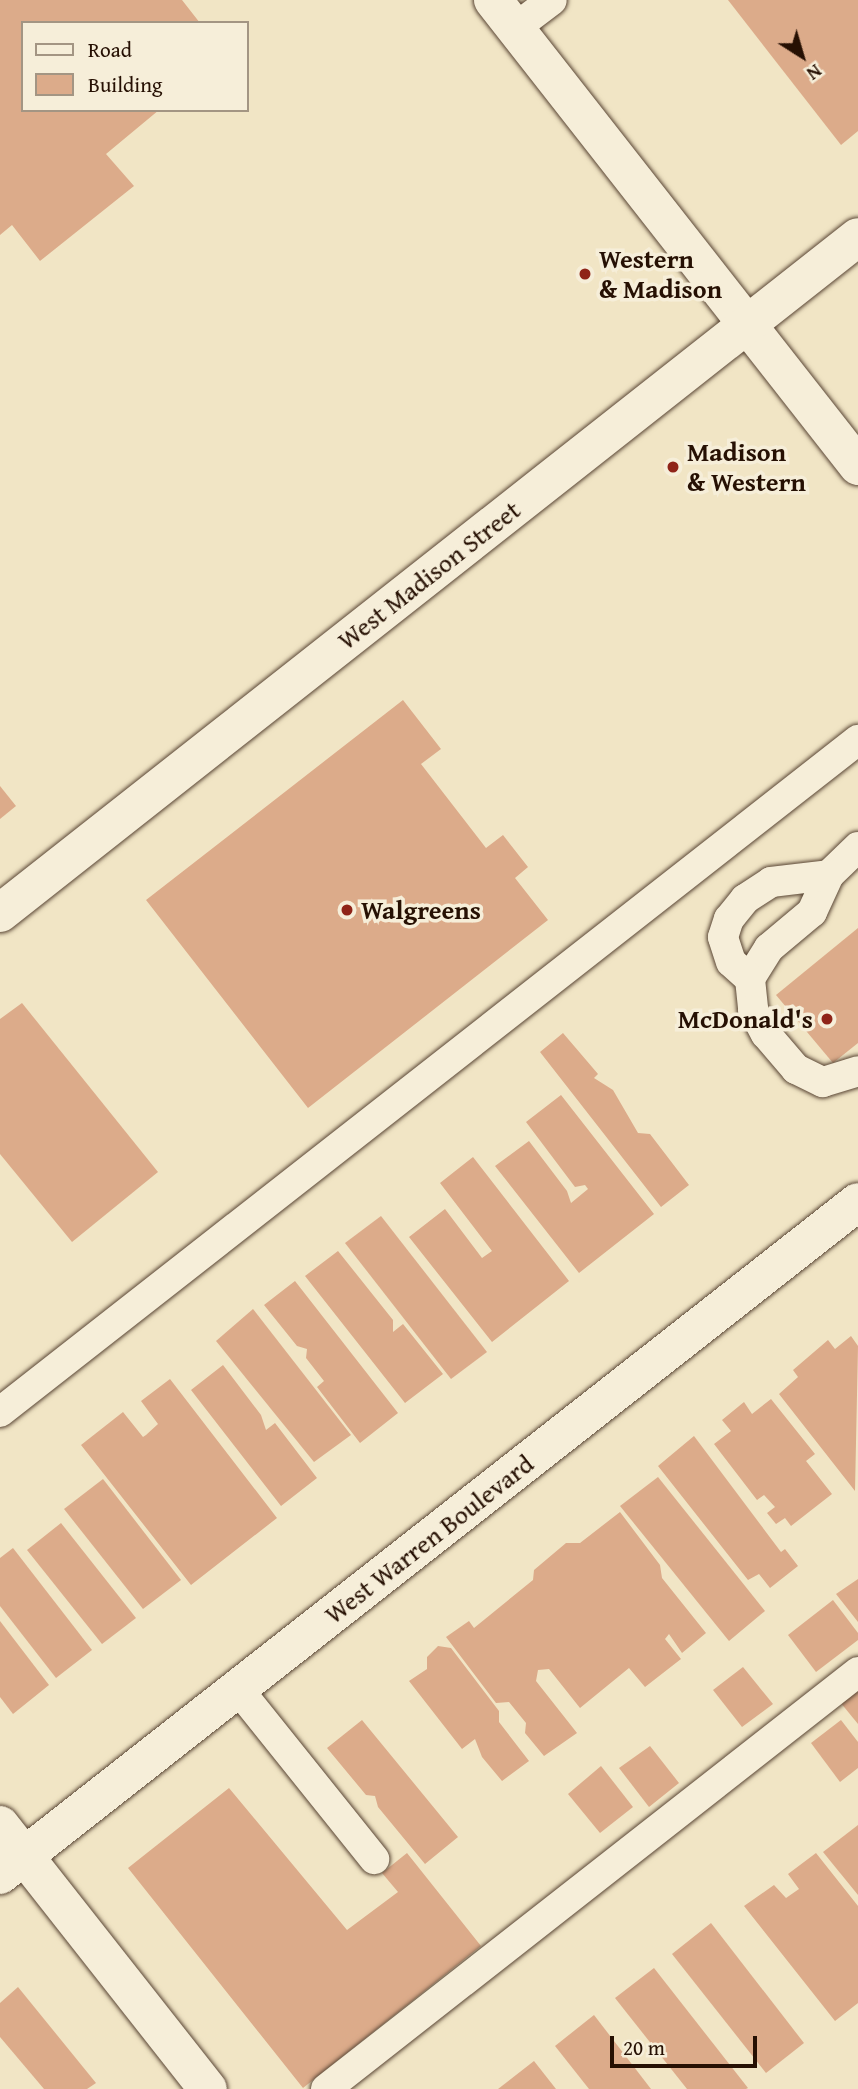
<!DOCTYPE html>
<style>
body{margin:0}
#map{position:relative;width:858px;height:2089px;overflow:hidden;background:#f1e5c5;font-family:"Gentium Book Plus",serif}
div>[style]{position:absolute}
.building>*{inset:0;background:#dcab8a}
.roads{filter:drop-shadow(0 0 2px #594534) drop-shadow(0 0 2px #594534)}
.service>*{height:30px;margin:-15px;padding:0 15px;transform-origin:15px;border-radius:15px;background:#f6eed9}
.minor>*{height:38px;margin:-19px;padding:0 19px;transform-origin:19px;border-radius:19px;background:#f6eed9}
.tertiary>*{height:38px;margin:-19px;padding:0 19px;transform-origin:19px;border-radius:19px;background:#f6eed9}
.secondary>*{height:38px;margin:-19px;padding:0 19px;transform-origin:19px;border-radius:19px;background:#f6eed9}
.dots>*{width:19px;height:19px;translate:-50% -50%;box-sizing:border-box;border:4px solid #f6eed9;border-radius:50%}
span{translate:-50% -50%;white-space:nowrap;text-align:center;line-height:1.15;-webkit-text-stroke:7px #f6eed9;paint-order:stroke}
.poi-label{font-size:26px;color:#261003;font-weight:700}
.left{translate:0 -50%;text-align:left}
.right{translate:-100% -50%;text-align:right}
.street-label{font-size:26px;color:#261003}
.legend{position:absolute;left:21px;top:21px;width:228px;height:91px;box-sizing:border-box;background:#f6eed9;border:2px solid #a39583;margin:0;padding:9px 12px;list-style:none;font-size:21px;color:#261003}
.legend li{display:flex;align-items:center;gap:14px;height:35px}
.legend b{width:35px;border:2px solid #a39583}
.north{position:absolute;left:767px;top:21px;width:70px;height:70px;-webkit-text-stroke:5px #f6eed9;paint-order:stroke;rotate:143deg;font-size:19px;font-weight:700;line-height:28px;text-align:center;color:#261003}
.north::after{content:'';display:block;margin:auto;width:24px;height:32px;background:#261003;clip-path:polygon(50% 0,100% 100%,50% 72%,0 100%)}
.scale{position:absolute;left:610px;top:2036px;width:147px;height:32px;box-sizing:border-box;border:4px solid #261003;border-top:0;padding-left:9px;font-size:21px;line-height:24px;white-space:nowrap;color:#261003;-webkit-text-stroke:5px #f6eed9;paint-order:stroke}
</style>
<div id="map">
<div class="building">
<i style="clip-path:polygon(0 0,182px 0,200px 23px,23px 23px,23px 110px,159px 110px,106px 154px,134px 186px,40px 261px,12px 225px,0 235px)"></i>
<i style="clip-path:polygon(728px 0,858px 0,858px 131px,841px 145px)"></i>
<i style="clip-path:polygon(403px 700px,441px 749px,421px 764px,486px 848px,503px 835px,528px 867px,515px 878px,548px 920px,308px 1108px,146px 900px)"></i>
<i style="clip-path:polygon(0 786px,16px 806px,0 819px)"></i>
<i style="clip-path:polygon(858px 928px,858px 1043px,833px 1063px,776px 995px)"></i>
<i style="clip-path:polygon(22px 1003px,158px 1172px,72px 1242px,0 1154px,0 1019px)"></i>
<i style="clip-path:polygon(563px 1033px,598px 1074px,594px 1078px,613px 1090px,638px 1133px,650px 1134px,689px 1185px,661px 1207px,540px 1052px)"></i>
<i style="clip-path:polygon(561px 1095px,654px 1214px,579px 1273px,495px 1166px,529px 1141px,567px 1191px,571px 1203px,588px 1189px,585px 1185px,575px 1187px,526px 1122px)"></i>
<i style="clip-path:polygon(473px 1157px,569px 1281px,492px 1342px,409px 1237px,445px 1209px,482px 1258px,492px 1251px,440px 1183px)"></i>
<i style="clip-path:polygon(381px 1216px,487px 1352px,451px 1379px,345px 1243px)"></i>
<i style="clip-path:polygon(338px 1251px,393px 1320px,393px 1332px,403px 1324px,443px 1374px,405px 1403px,305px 1276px)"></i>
<i style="clip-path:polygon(295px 1281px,398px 1413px,360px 1443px,317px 1387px,324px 1381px,306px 1358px,307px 1349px,297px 1346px,264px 1305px)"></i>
<i style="clip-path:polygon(253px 1309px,351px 1435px,314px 1462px,216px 1341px)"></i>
<i style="clip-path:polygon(851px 1336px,858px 1346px,855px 1491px,779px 1394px,798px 1377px,793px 1370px,828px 1340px,835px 1349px)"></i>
<i style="clip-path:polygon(223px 1365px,261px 1415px,266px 1430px,275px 1423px,317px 1478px,281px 1506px,191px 1390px)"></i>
<i style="clip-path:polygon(170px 1379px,277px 1518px,191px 1585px,81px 1445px,123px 1412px,143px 1437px,146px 1435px,158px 1424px,141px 1401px)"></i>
<i style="clip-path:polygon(771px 1399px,815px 1454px,806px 1461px,832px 1494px,791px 1526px,785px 1518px,776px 1524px,767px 1513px,775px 1507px,764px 1495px,757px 1500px,714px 1444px,731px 1431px,722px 1420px,744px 1402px,752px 1414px)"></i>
<i style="clip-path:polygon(694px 1436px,781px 1552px,785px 1549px,798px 1566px,770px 1588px,759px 1574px,748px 1580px,658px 1466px)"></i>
<i style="clip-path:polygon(658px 1477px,765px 1611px,729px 1641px,620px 1506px)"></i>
<i style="clip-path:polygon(103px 1479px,181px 1580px,143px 1609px,64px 1509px)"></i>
<i style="clip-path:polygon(620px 1512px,660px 1565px,662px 1578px,706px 1633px,682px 1653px,669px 1634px,665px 1639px,681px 1659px,645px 1687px,629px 1668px,580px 1708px,549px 1669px,538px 1670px,536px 1681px,577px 1733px,544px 1756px,525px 1733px,526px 1723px,509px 1702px,496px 1703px,446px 1637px,469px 1621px,474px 1628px,533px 1580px,534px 1570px,566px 1543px,580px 1543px)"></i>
<i style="clip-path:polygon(61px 1523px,136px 1618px,102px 1644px,27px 1550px)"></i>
<i style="clip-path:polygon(13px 1548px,92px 1650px,56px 1678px,0 1606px,0 1558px)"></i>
<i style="clip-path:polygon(858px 1579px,858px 1622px,836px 1594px)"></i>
<i style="clip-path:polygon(833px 1600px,858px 1633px,858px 1640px,816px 1672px,788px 1635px)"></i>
<i style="clip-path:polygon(0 1621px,49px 1685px,13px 1714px,0 1697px)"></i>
<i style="clip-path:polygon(438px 1646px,451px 1648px,499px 1711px,499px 1722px,529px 1761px,502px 1781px,482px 1757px,475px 1739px,462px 1749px,409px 1681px,427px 1669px,427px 1657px)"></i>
<i style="clip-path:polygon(743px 1667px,773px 1704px,742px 1727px,713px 1690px)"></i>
<i style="clip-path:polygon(858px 1689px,858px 1724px,840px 1702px)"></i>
<i style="clip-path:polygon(362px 1720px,458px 1837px,425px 1864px,378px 1807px,375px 1796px,366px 1795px,327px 1748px)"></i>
<i style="clip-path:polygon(841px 1720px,858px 1742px,858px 1768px,840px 1782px,811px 1743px)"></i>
<i style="clip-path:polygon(650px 1746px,679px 1783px,649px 1807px,619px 1768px)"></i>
<i style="clip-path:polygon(601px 1766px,633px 1807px,600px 1833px,568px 1794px)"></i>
<i style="clip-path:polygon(229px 1788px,347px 1930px,398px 1892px,382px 1873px,407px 1853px,481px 1946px,303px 2088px,128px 1868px)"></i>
<i style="clip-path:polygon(858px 1825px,858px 1895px,823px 1852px)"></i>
<i style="clip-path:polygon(816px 1853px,858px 1906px,858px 2003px,835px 2021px,744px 1906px,774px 1885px,786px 1898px,799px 1889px,788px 1874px)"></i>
<i style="clip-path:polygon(711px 1923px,804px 2043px,766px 2073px,672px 1954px)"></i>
<i style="clip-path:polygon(654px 1968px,748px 2088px,746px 2089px,687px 2089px,615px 1998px)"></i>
<i style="clip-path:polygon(18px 1987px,96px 2083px,87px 2089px,44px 2089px,0 2037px,0 2003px)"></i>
<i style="clip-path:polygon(594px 2015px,651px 2089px,589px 2089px,555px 2046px)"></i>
<i style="clip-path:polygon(534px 2061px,556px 2089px,498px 2089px)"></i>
</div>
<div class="roads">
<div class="service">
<i style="left:515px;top:28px;width:46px;rotate:-37.1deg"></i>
<i style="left:858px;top:847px;width:40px;rotate:136deg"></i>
<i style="left:829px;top:875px;width:41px;rotate:114.7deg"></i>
<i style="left:812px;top:912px;width:56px;rotate:140.1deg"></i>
<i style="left:769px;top:948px;width:36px;rotate:122deg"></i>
<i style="left:750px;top:979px;width:31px;rotate:84deg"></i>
<i style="left:753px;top:1010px;width:27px;rotate:62deg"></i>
<i style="left:766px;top:1034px;width:46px;rotate:49.4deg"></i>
<i style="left:796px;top:1069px;width:30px;rotate:26deg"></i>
<i style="left:823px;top:1082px;width:37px;rotate:-17deg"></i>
<i style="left:750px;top:979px;width:25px;rotate:-138deg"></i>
<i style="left:731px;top:962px;width:26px;rotate:-108deg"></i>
<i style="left:723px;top:937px;width:19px;rotate:-72deg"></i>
<i style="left:729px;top:919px;width:26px;rotate:-51deg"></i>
<i style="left:745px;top:899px;width:31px;rotate:-33deg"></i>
<i style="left:771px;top:882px;width:58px;rotate:-6.9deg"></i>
<i style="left:0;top:1412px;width:1090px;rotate:-38.07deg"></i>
<i style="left:238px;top:1689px;width:218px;rotate:51.3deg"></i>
<i style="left:326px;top:2089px;width:676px;rotate:-38.09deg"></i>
</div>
<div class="minor">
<i style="left:0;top:1825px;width:336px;rotate:51.8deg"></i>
</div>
<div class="tertiary">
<i style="left:0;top:1875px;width:1090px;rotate:-38.11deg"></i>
</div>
<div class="secondary">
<i style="left:493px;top:0;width:592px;rotate:51.93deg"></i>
<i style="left:0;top:913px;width:1092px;rotate:-38.23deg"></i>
</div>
</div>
<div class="dots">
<i style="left:585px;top:274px;background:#8f2418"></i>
<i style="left:673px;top:467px;background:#8f2418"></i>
<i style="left:347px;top:910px;background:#8f2418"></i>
<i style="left:827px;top:1019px;background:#8f2418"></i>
</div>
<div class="poi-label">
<span class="left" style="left:599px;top:274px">Western<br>&amp; Madison</span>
<span class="left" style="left:687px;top:467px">Madison<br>&amp; Western</span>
<span class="left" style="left:361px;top:910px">Walgreens</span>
<span class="right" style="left:813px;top:1019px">McDonald's</span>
</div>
<div class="street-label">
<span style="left:429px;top:575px;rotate:-38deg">West Madison Street</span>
<span style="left:429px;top:1539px;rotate:-38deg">West Warren Boulevard</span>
</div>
<ul class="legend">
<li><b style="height:9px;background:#f6eed9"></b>Road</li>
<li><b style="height:19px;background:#dcab8a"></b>Building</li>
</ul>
<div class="north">N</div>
<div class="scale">20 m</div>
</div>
